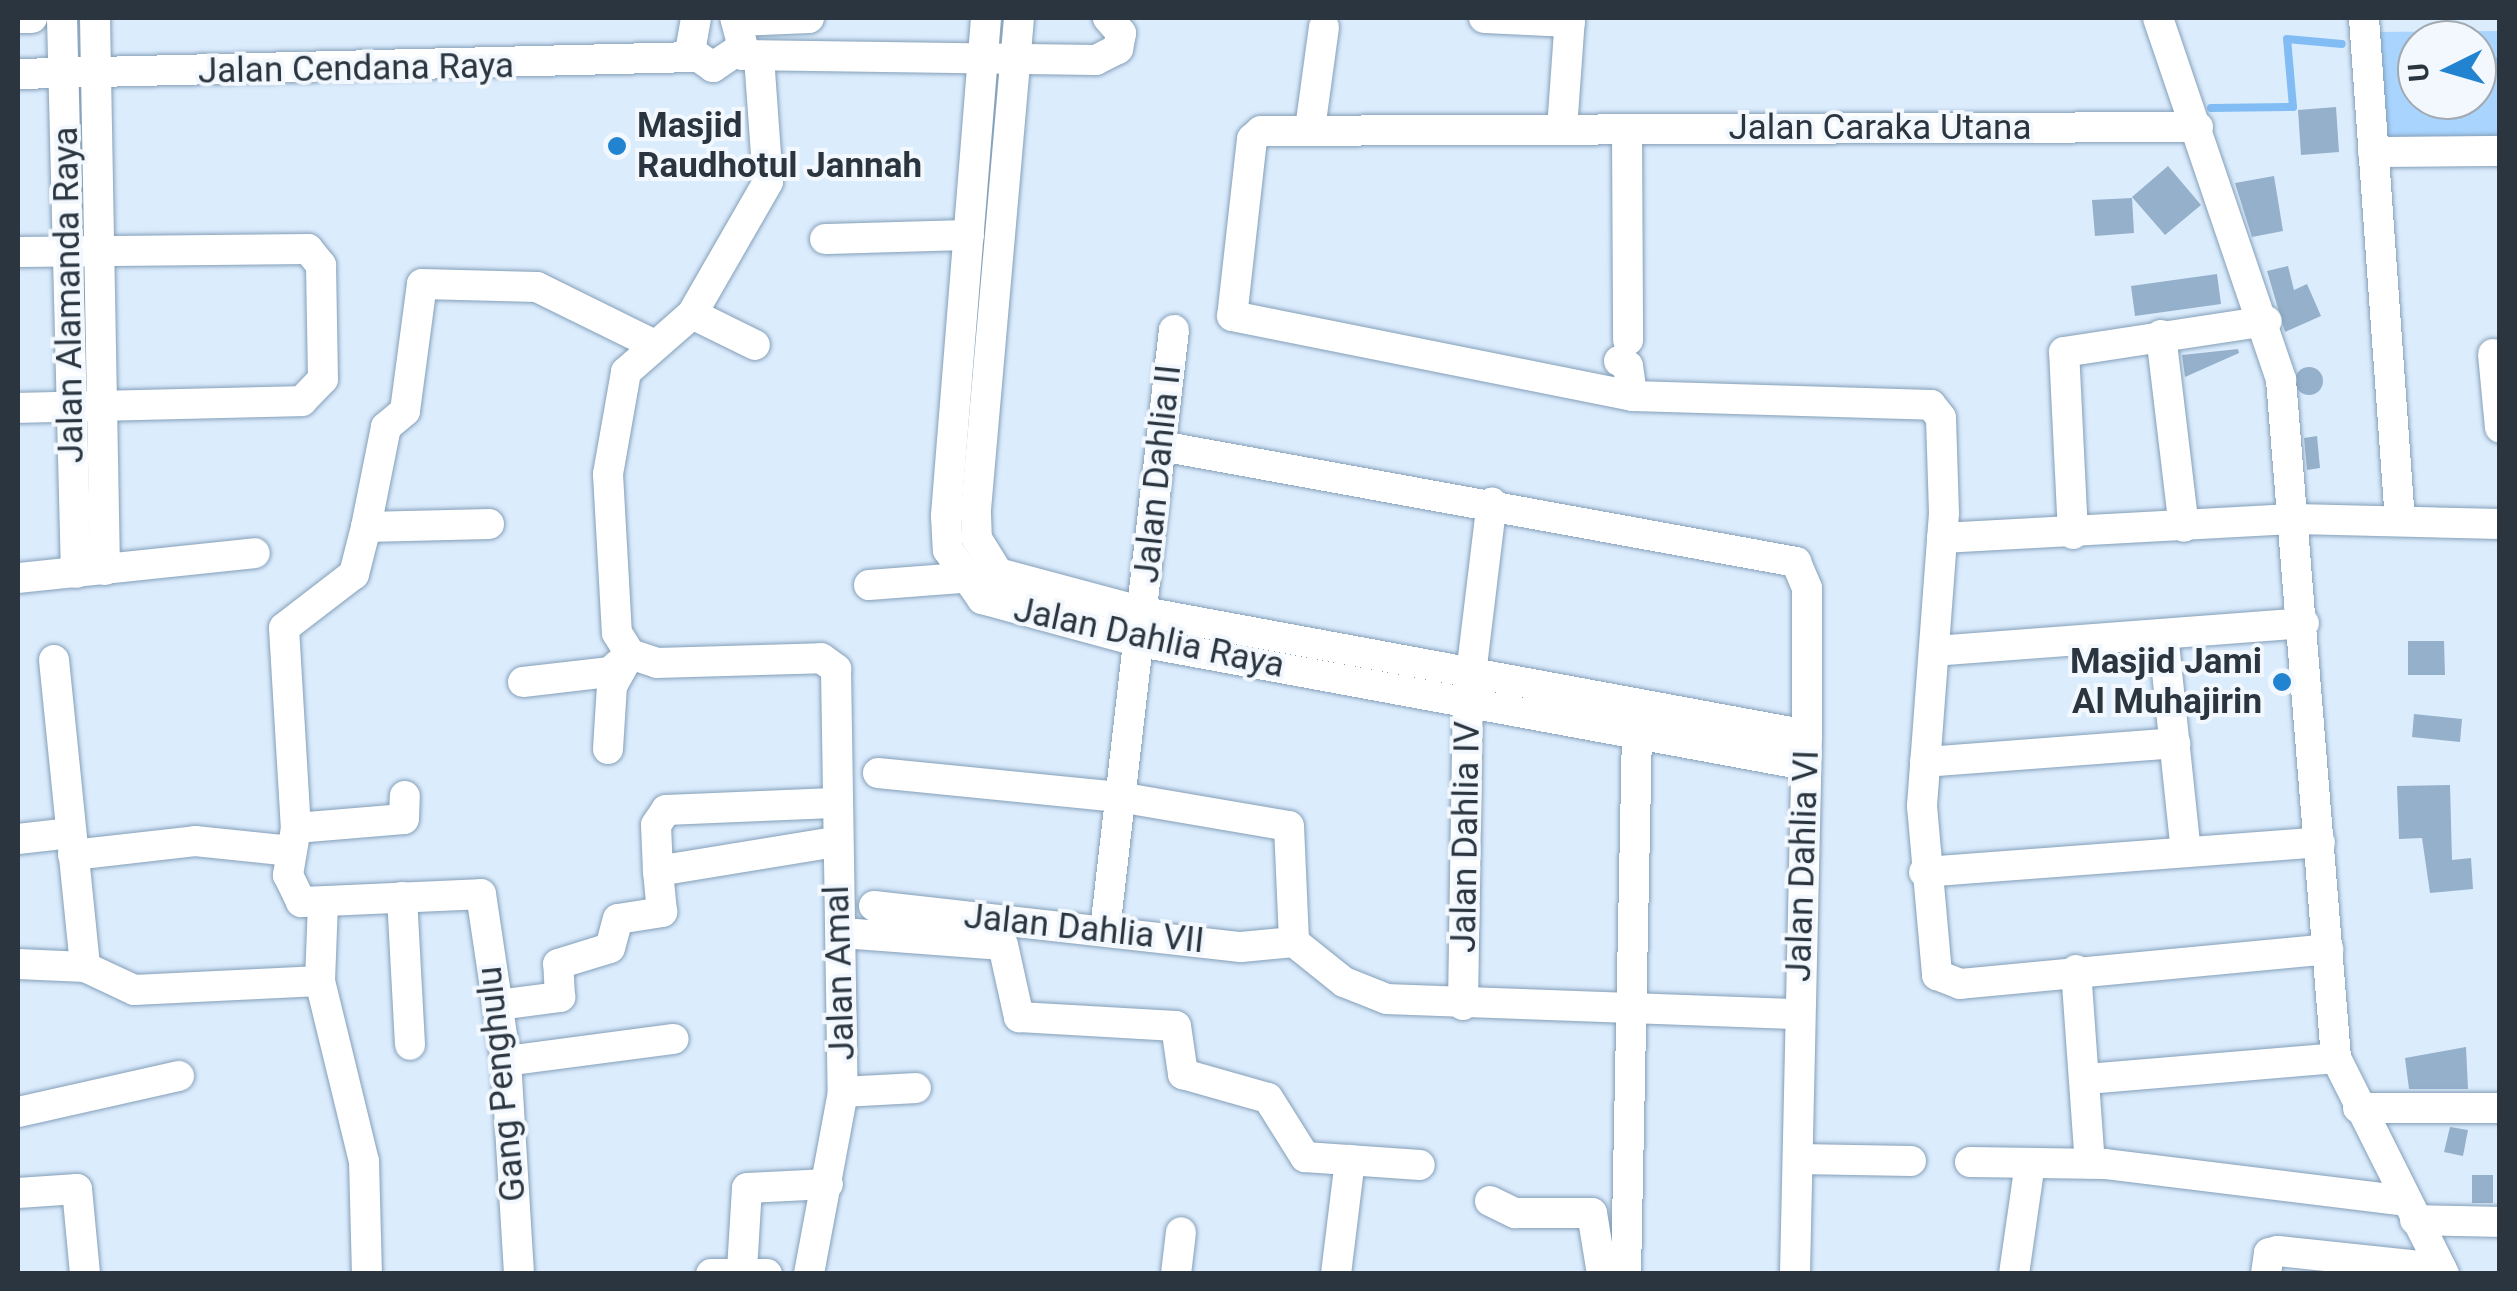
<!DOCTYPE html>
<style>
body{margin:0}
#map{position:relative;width:2517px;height:1291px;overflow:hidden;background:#dbecfd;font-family:Roboto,sans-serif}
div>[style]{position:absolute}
.green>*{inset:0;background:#a8d4fe}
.stream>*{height:8px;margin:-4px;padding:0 4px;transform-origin:4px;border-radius:4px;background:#81bdf4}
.building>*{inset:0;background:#95b0ca}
.round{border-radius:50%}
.roads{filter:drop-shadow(0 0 2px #849fb8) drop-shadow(0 0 2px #849fb8)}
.minor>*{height:30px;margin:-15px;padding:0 15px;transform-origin:15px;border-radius:15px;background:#fff}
.dots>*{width:28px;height:28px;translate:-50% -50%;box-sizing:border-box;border:5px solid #f2f8fd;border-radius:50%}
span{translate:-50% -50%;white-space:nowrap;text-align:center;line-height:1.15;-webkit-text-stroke:8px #f2f8fd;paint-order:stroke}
.street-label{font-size:35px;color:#2a3540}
.poi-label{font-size:35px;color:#2a3540;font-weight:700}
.left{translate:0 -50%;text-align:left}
.right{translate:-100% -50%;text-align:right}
.frame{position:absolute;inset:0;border:20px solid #2a3540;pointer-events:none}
.north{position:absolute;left:2397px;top:20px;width:100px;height:100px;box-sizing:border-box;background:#f2f8fd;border:2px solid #a2aab1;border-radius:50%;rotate:265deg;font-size:28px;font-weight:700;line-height:40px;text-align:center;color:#2a3540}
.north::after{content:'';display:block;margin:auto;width:35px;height:45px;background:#2284d0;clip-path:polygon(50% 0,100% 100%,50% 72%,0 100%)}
</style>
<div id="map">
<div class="green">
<i style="clip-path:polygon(evenodd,2499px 31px,2499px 151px,2383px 152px,2374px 32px,2499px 31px,2417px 40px,2477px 40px,2477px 100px,2417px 100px,2417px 40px)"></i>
</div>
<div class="stream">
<i style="left:2407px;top:51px;width:10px;rotate:6deg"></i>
<i style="left:2477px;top:59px;width:23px;rotate:7deg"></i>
<i style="left:2211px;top:108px;width:82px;rotate:-0.7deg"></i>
<i style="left:2293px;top:107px;width:68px;rotate:-95deg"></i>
<i style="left:2287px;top:39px;width:55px;rotate:5.2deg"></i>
</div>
<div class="building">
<i style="clip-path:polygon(2336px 107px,2339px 152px,2301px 155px,2298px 110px)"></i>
<i style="clip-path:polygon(2168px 166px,2201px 205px,2165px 235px,2132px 197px)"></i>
<i style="clip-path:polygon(2274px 176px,2283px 231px,2252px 237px,2235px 183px)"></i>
<i style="clip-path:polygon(2132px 198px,2134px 233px,2095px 236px,2092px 200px)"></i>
<i style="clip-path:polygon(2288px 266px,2294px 290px,2307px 284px,2321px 316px,2285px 332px,2267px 271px)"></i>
<i style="clip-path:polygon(2217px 274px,2221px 304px,2135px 316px,2131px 286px)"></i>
<i style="clip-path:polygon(2238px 349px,2239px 353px,2185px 377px,2182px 355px)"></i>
<i class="round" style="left:2295px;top:367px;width:28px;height:28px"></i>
<i style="clip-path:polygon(2317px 436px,2320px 468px,2307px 470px,2304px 438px)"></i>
<i style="clip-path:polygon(2408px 641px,2444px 641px,2445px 675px,2408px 675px)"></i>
<i style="clip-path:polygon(2414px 714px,2462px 719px,2460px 742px,2412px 737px)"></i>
<i style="clip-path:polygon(2450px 785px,2452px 860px,2471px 858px,2473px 889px,2430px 893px,2422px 838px,2399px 839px,2397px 786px)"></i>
<i style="clip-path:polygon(2466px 1047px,2468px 1089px,2409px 1089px,2405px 1058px)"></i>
<i style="clip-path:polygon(2450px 1127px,2468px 1130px,2463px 1156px,2444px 1152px)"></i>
<i style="clip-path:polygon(2472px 1175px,2493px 1175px,2493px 1203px,2472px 1203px)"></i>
</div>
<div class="roads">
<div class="minor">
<i style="left:18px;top:18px;width:14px"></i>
<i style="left:62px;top:18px;width:555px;rotate:88.56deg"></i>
<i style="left:95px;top:18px;width:552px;rotate:88.96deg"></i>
<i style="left:696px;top:18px;width:34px;rotate:100deg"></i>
<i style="left:690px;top:51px;width:28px;rotate:35deg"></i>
<i style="left:713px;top:67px;width:36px;rotate:-34deg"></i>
<i style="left:743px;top:47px;width:30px;rotate:-105deg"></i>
<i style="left:986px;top:18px;width:500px;rotate:94.6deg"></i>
<i style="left:946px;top:516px;width:34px;rotate:87deg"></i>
<i style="left:948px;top:550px;width:60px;rotate:55.2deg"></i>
<i style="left:982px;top:599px;width:164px;rotate:15.2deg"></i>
<i style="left:1140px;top:642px;width:676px;rotate:10.48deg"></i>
<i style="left:1019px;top:18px;width:498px;rotate:95deg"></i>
<i style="left:976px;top:514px;width:25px;rotate:88deg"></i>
<i style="left:977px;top:539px;width:40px;rotate:58deg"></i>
<i style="left:998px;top:573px;width:151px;rotate:15deg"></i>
<i style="left:1144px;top:612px;width:674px;rotate:10.51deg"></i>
<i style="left:1484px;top:18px;width:86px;rotate:2.7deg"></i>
<i style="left:2158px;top:18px;width:382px;rotate:71.2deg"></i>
<i style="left:2281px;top:380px;width:680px;rotate:85.36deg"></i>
<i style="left:2336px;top:1058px;width:241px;rotate:63.4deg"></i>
<i style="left:2364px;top:18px;width:504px;rotate:85.91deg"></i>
<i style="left:738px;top:21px;width:71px;rotate:-2.4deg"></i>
<i style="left:742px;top:55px;width:354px;rotate:0.8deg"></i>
<i style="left:1096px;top:60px;width:25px;rotate:-27deg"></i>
<i style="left:1118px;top:49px;width:16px;rotate:-79deg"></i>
<i style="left:1121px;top:33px;width:20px;rotate:-131deg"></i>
<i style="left:759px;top:57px;width:125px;rotate:85.9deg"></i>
<i style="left:768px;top:182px;width:152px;rotate:119.9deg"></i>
<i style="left:692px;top:314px;width:88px;rotate:138.7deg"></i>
<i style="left:626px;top:372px;width:104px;rotate:100deg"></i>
<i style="left:608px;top:474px;width:159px;rotate:86.8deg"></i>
<i style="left:617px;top:633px;width:25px;rotate:58deg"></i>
<i style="left:630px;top:654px;width:28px;rotate:18deg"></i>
<i style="left:657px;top:663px;width:164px;rotate:-1.7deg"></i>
<i style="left:821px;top:658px;width:19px;rotate:36deg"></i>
<i style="left:836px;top:669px;width:423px;rotate:89.1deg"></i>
<i style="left:843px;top:1092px;width:185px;rotate:100.6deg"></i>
<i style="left:18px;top:74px;width:676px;rotate:-1.44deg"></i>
<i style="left:2198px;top:127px;width:937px;rotate:179.76deg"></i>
<i style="left:1261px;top:131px;width:12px;rotate:138deg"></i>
<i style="left:1252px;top:139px;width:178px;rotate:96.4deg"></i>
<i style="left:1232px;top:316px;width:408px;rotate:11.3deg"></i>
<i style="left:1632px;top:396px;width:299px;rotate:1.7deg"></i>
<i style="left:1931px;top:405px;width:16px;rotate:52deg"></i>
<i style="left:1941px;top:418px;width:95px;rotate:88.2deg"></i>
<i style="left:1944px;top:513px;width:294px;rotate:94.3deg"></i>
<i style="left:1922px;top:806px;width:170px;rotate:84.9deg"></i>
<i style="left:1937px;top:975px;width:25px;rotate:21deg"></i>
<i style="left:1960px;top:984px;width:370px;rotate:-5.4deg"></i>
<i style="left:1310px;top:129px;width:103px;rotate:-82.2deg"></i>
<i style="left:1562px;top:129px;width:111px;rotate:-85.9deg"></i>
<i style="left:1627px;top:129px;width:211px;rotate:89.7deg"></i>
<i style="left:2373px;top:152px;width:127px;rotate:-0.5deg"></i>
<i style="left:825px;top:239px;width:144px;rotate:-1.6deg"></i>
<i style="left:18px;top:252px;width:290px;rotate:-0.6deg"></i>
<i style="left:308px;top:249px;width:21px;rotate:51deg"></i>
<i style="left:321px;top:265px;width:114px;rotate:89deg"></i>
<i style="left:323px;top:379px;width:30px;rotate:134deg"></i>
<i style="left:302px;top:401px;width:284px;rotate:178.6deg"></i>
<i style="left:692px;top:314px;width:70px;rotate:26.2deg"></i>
<i style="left:2161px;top:335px;width:193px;rotate:83.2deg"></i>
<i style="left:2493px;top:354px;width:74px;rotate:84.6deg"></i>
<i style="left:1619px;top:361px;width:10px;rotate:29deg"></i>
<i style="left:1628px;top:366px;width:30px;rotate:82deg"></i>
<i style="left:1161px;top:446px;width:646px;rotate:10.35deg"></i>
<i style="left:1796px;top:562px;width:28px;rotate:67deg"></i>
<i style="left:1807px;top:588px;width:147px;rotate:90deg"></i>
<i style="left:1807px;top:735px;width:539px;rotate:91.28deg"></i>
<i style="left:489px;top:524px;width:123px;rotate:178.6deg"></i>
<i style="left:366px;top:527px;width:49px;rotate:104.3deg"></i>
<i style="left:354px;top:574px;width:88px;rotate:142.4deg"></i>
<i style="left:284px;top:628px;width:200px;rotate:86.6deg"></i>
<i style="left:296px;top:828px;width:48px;rotate:99.7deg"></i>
<i style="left:288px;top:875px;width:30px;rotate:64deg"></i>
<i style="left:301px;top:902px;width:180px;rotate:-2.5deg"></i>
<i style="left:481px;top:894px;width:169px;rotate:81.5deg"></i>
<i style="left:506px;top:1061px;width:213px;rotate:86.5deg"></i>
<i style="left:366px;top:527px;width:102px;rotate:-78.7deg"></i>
<i style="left:386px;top:427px;width:25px;rotate:-40deg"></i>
<i style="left:405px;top:411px;width:128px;rotate:-82.4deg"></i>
<i style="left:422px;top:284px;width:115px;rotate:1.5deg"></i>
<i style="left:537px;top:287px;width:131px;rotate:26.2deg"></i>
<i style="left:2073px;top:534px;width:182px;rotate:-92.8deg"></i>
<i style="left:2064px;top:352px;width:205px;rotate:-8.7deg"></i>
<i style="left:1942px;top:538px;width:355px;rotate:-3.1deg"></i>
<i style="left:2296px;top:519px;width:204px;rotate:1.4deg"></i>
<i style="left:18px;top:578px;width:238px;rotate:-6deg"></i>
<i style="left:869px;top:585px;width:92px;rotate:-4.4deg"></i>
<i style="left:2163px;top:634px;width:219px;rotate:84deg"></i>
<i style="left:1934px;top:651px;width:371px;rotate:-4.3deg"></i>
<i style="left:54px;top:660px;width:309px;rotate:84.2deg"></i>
<i style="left:85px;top:967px;width:54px;rotate:25.1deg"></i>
<i style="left:134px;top:990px;width:186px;rotate:-2.8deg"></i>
<i style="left:523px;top:682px;width:88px;rotate:-6.6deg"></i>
<i style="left:610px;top:672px;width:27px;rotate:-42deg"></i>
<i style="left:608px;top:749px;width:63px;rotate:-86.4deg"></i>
<i style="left:612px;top:686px;width:33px;rotate:-61deg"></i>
<i style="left:1925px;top:762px;width:251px;rotate:-4.3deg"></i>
<i style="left:878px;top:773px;width:242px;rotate:5.7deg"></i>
<i style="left:1119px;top:797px;width:172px;rotate:9.7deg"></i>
<i style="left:1289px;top:826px;width:116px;rotate:87.5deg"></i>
<i style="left:1294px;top:942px;width:64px;rotate:38.7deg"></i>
<i style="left:1344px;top:982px;width:46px;rotate:21.6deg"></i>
<i style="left:1387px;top:999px;width:412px;rotate:2.1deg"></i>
<i style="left:296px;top:828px;width:108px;rotate:-4.8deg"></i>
<i style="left:404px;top:819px;width:23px;rotate:-88deg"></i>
<i style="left:18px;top:839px;width:53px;rotate:-6.5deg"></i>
<i style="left:73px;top:855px;width:123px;rotate:-6.5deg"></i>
<i style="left:195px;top:841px;width:97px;rotate:5.9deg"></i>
<i style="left:658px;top:871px;width:46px;rotate:-92.5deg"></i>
<i style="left:656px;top:825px;width:18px;rotate:-56deg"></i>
<i style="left:666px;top:810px;width:167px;rotate:-2.4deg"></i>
<i style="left:1924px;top:872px;width:397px;rotate:-4.3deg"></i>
<i style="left:402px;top:897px;width:148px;rotate:86.9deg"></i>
<i style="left:323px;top:903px;width:78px;rotate:92.2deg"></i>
<i style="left:320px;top:981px;width:185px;rotate:76.3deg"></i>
<i style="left:364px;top:1161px;width:113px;rotate:88.5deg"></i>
<i style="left:874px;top:906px;width:369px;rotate:6.4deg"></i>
<i style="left:1241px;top:947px;width:53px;rotate:-5.4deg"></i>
<i style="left:1105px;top:930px;width:604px;rotate:-83.44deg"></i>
<i style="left:842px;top:933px;width:161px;rotate:4.3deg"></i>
<i style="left:1003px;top:945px;width:74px;rotate:77.5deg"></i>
<i style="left:1019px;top:1017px;width:157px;rotate:3.3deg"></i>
<i style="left:1176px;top:1026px;width:49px;rotate:81.7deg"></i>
<i style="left:1183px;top:1074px;width:88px;rotate:15.8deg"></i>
<i style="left:1268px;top:1098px;width:70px;rotate:57.9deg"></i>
<i style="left:1305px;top:1157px;width:115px;rotate:4deg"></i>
<i style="left:18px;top:964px;width:67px;rotate:2.6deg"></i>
<i style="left:2076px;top:970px;width:194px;rotate:85.9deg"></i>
<i style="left:498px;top:1005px;width:63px;rotate:-7.4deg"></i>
<i style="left:560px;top:997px;width:33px;rotate:-93deg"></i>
<i style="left:558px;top:964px;width:54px;rotate:-17.1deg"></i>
<i style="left:610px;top:948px;width:30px;rotate:-75deg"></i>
<i style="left:618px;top:919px;width:45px;rotate:-9deg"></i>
<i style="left:662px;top:912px;width:41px;rotate:-95.6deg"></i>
<i style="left:658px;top:871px;width:179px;rotate:-9.3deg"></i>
<i style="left:1463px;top:1005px;width:306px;rotate:-89.1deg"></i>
<i style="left:1468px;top:699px;width:198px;rotate:-83.1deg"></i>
<i style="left:506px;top:1061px;width:169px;rotate:-7.5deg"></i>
<i style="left:2087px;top:1079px;width:250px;rotate:-4.8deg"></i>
<i style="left:843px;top:1092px;width:73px;rotate:-3.1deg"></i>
<i style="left:2358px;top:1108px;width:142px"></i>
<i style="left:18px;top:1112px;width:165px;rotate:-12.6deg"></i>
<i style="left:1798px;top:1159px;width:113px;rotate:1deg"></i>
<i style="left:1970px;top:1162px;width:135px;rotate:0.8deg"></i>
<i style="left:2105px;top:1164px;width:302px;rotate:7deg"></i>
<i style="left:18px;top:1193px;width:59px;rotate:-3.9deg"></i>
<i style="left:77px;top:1189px;width:85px;rotate:84.6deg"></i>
<i style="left:1490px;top:1201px;width:28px;rotate:26deg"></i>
<i style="left:1515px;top:1213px;width:77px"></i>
<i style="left:1592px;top:1213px;width:62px;rotate:80.7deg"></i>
<i style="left:2415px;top:1220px;width:85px;rotate:1.3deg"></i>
<i style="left:742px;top:1270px;width:82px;rotate:-86.5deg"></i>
<i style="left:747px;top:1188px;width:81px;rotate:-2.8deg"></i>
<i style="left:711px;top:1274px;width:56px"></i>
<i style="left:1176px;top:1274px;width:42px;rotate:-83.2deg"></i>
<i style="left:1336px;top:1274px;width:115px;rotate:-83deg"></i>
<i style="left:1626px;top:1274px;width:541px;rotate:-88.84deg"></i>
<i style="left:2014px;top:1274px;width:112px;rotate:-81.8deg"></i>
<i style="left:2266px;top:1274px;width:21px;rotate:-82deg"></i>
<i style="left:2269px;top:1253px;width:9px;rotate:-13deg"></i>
<i style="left:2278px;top:1251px;width:164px;rotate:6deg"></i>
</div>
</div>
<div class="dots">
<i style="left:617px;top:146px;background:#2284d0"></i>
<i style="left:2282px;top:682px;background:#2284d0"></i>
</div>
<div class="street-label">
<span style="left:356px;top:69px;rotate:-1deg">Jalan Cendana Raya</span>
<span style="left:1880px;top:128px">Jalan Caraka Utana</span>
<span style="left:69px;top:295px;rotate:-91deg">Jalan Alamanda Raya</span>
<span style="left:1158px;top:474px;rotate:-84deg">Jalan Dahlia II</span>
<span style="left:1149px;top:638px;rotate:12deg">Jalan Dahlia Raya</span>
<span style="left:1466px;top:837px;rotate:-89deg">Jalan Dahlia IV</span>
<span style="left:1803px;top:866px;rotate:-88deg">Jalan Dahlia VI</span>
<span style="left:1084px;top:929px;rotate:6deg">Jalan Dahlia VII</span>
<span style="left:840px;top:973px;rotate:-92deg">Jalan Amal</span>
<span style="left:502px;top:1084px;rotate:-96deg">Gang Penghulu</span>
</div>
<div class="poi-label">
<span class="left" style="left:637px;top:146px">Masjid<br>Raudhotul Jannah</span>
<span class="right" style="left:2262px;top:682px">Masjid Jami<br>Al Muhajirin</span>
</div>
<div class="frame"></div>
<div class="north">U</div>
</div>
